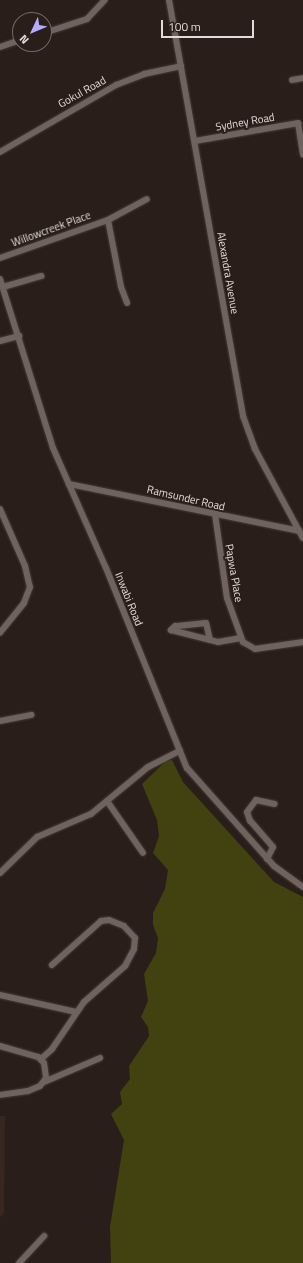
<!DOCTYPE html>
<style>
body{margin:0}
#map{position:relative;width:303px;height:1263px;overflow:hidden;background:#291e19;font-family:"Titillium Web",sans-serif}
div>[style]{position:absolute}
.built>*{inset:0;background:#382720}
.green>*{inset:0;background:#41420f}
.roads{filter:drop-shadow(0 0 1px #443b38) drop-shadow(0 0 1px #443b38)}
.minor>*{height:6px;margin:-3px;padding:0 3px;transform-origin:3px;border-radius:3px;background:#70625d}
span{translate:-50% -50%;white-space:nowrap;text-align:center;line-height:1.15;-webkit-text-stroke:3.5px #291e19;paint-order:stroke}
.street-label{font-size:11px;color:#e4dbd8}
.north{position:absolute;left:12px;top:12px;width:40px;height:40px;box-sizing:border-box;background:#291e19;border:1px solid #746a65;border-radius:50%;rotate:226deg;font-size:11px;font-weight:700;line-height:16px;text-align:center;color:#e4dbd8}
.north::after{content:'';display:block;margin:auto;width:14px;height:18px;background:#b1adfa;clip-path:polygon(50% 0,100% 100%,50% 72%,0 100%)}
.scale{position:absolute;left:161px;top:20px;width:93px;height:18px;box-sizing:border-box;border:2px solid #e4dbd8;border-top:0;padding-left:5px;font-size:12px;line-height:14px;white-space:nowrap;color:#e4dbd8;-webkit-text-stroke:3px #291e19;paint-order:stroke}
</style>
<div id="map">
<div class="built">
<i style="clip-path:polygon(0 1116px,5px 1116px,4px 1214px,0 1217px)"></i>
</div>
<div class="green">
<i style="clip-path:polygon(172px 760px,183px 782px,274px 882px,303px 897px,303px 1263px,111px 1263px,110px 1227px,124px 1140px,111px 1114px,122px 1104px,120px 1092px,130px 1079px,129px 1066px,149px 1036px,148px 1027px,141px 1017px,148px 1001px,144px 974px,156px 953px,158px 938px,153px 925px,153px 913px,165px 889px,168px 870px,153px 853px,159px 836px,157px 820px,142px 784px,166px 761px)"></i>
</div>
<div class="roads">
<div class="minor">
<i style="left:169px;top:0;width:423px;rotate:79.9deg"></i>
<i style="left:243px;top:416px;width:35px;rotate:70deg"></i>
<i style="left:255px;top:449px;width:101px;rotate:61.7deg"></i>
<i style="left:44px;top:33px;width:45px;rotate:-18deg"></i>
<i style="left:87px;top:19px;width:26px;rotate:-47deg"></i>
<i style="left:0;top:47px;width:21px;rotate:-19deg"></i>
<i style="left:292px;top:80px;width:11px;rotate:-10deg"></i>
<i style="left:195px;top:141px;width:105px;rotate:-9.9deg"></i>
<i style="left:298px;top:123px;width:32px;rotate:81deg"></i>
<i style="left:0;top:152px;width:134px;rotate:-30deg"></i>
<i style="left:116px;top:85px;width:30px;rotate:-21deg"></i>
<i style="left:144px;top:74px;width:38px;rotate:-12deg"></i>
<i style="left:108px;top:220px;width:68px;rotate:79deg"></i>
<i style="left:121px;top:287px;width:17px;rotate:69deg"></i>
<i style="left:0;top:258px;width:114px;rotate:-19.4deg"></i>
<i style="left:108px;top:220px;width:44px;rotate:-28.3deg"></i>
<i style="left:0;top:279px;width:177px;rotate:72.6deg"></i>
<i style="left:53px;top:448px;width:131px;rotate:66.2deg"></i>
<i style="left:106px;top:568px;width:216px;rotate:68deg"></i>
<i style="left:187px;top:768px;width:131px;rotate:48.4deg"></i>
<i style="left:274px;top:866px;width:36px;rotate:36deg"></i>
<i style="left:3px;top:287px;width:40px;rotate:-16deg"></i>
<i style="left:0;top:341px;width:20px;rotate:-15deg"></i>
<i style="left:69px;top:484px;width:235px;rotate:11.5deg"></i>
<i style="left:0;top:509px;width:62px;rotate:66.3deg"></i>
<i style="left:25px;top:566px;width:22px;rotate:77deg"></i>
<i style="left:30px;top:587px;width:17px;rotate:111deg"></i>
<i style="left:24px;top:603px;width:38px;rotate:129deg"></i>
<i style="left:215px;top:514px;width:85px;rotate:81.9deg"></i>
<i style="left:227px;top:598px;width:47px;rotate:70deg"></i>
<i style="left:243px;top:642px;width:14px;rotate:30deg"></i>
<i style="left:255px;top:649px;width:49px;rotate:-8.3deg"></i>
<i style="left:210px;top:640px;width:17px;rotate:-103deg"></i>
<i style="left:206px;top:623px;width:31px;rotate:174deg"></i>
<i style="left:175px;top:626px;width:6px;rotate:135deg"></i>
<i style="left:171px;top:630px;width:49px;rotate:14.3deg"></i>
<i style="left:218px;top:642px;width:22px;rotate:-10deg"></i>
<i style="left:0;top:721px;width:32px;rotate:-11deg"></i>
<i style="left:107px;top:801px;width:63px;rotate:55.3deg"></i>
<i style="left:267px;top:859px;width:13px;rotate:-63deg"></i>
<i style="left:273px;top:847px;width:35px;rotate:-131deg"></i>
<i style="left:250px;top:821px;width:9px;rotate:-108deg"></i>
<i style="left:247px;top:812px;width:15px;rotate:-53deg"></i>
<i style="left:256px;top:800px;width:19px;rotate:12deg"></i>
<i style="left:0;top:873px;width:52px;rotate:-44.2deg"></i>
<i style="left:37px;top:837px;width:59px;rotate:-23.1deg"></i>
<i style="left:91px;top:814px;width:74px;rotate:-39.5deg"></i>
<i style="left:148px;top:767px;width:36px;rotate:-27deg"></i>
<i style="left:0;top:995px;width:78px;rotate:12.6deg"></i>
<i style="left:0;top:1046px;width:40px;rotate:16deg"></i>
<i style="left:38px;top:1057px;width:8px;rotate:45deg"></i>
<i style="left:44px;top:1063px;width:15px;rotate:82deg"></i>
<i style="left:46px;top:1078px;width:10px;rotate:127deg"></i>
<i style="left:40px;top:1086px;width:13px;rotate:157deg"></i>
<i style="left:28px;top:1091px;width:28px;rotate:172deg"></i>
<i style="left:41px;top:1059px;width:15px;rotate:-42deg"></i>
<i style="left:52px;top:1049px;width:57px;rotate:-55.8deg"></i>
<i style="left:84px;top:1002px;width:55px;rotate:-41.3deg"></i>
<i style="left:125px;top:966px;width:19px;rotate:-62deg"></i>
<i style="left:134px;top:949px;width:11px;rotate:-85deg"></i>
<i style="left:135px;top:938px;width:16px;rotate:-133deg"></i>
<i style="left:124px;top:926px;width:16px;rotate:-158deg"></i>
<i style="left:109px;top:920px;width:8px;rotate:173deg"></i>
<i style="left:101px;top:921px;width:66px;rotate:138.1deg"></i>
<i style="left:44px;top:1082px;width:61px;rotate:-23.2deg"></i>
<i style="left:19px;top:1263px;width:37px;rotate:-47deg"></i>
</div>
</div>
<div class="street-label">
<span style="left:82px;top:92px;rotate:-29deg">Gokul Road</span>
<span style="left:245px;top:122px;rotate:-10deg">Sydney Road</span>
<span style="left:51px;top:229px;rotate:-20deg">Willowcreek Place</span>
<span style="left:228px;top:273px;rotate:80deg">Alexandra Avenue</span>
<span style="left:186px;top:498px;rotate:13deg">Ramsunder Road</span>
<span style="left:234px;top:573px;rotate:80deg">Papwa Place</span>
<span style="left:129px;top:599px;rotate:68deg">Inwabi Road</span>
</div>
<div class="north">N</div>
<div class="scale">100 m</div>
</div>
